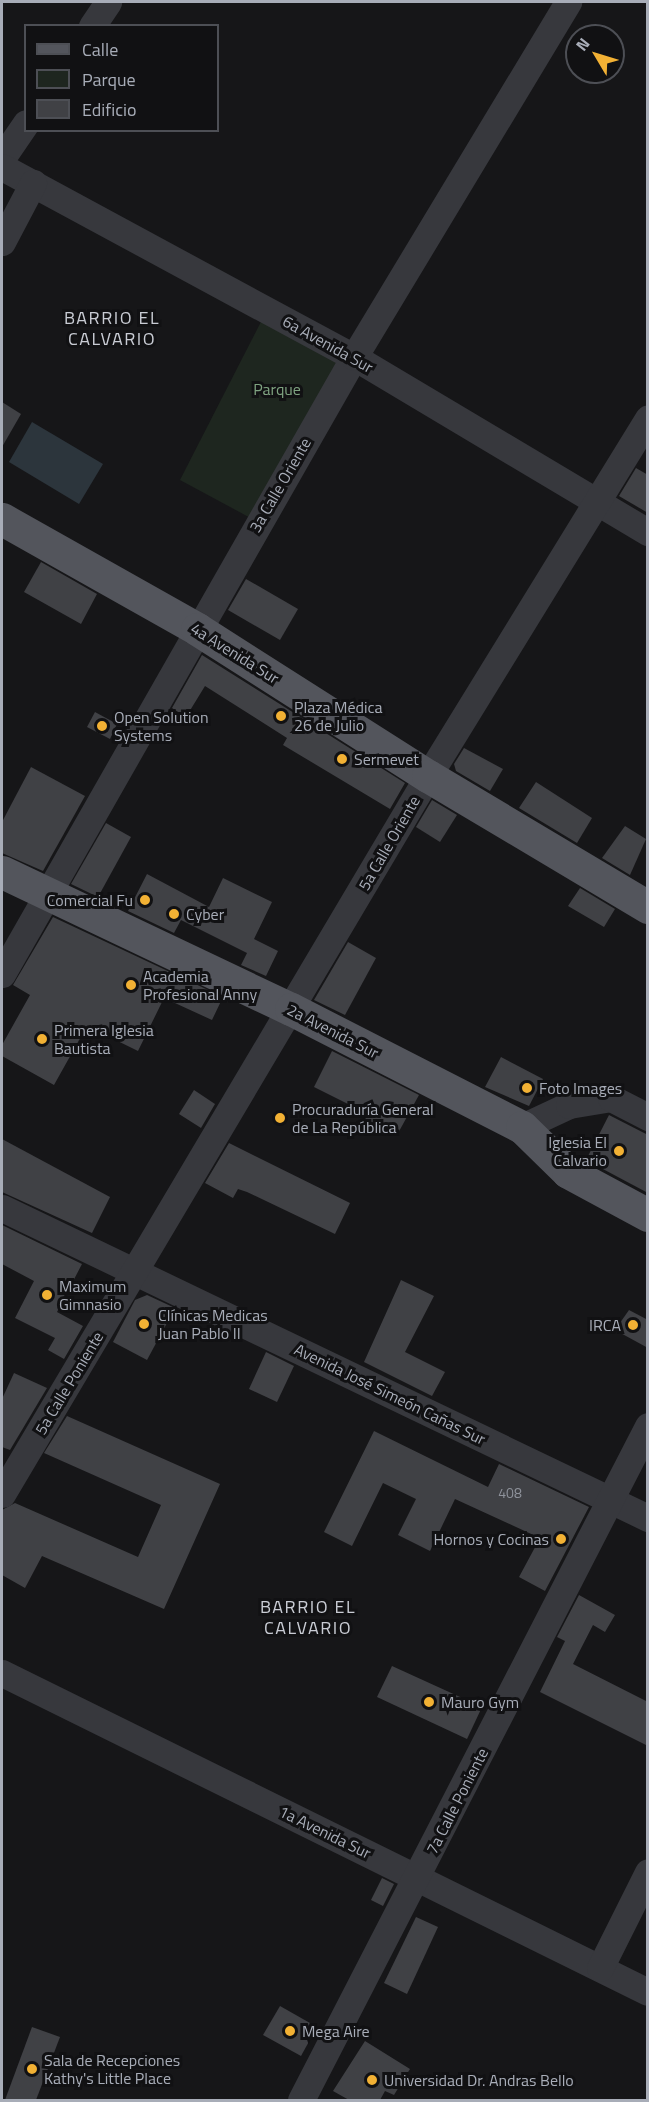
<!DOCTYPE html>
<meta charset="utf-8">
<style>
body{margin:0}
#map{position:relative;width:649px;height:2102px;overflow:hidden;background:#161618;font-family:"Titillium Web",sans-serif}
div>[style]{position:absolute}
.green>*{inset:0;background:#1e261f}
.water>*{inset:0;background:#2c353c}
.building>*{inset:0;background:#404145}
.minor>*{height:27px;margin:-13.5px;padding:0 13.5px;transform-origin:13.5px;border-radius:13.5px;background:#37383d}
.major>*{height:33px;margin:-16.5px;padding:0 16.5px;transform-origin:16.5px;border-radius:16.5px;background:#53555c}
.dots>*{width:16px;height:16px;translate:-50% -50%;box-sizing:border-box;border:3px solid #111113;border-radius:50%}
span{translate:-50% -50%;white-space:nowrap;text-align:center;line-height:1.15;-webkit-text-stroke:6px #111113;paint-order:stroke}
.number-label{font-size:14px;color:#8e929b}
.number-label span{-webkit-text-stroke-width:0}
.street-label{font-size:16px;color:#a8adb8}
.park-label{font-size:16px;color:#7fa381}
.poi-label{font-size:16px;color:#a8adb8}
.left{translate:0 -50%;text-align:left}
.right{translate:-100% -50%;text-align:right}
.neighbourhood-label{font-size:18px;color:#c9ccd4;letter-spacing:1.5px}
.frame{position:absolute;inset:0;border:3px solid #a8adb8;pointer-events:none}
.legend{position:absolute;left:24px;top:24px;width:195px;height:108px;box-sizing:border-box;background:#111113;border:2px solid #4d4f55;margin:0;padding:8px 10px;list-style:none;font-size:18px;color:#a8adb8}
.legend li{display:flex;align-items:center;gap:12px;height:30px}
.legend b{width:30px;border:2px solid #4d4f55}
.north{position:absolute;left:565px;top:24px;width:60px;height:60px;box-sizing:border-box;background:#111113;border:2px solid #4d4f55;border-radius:50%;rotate:308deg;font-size:16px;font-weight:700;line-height:24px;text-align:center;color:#a8adb8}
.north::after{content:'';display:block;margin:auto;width:21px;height:27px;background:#f2b134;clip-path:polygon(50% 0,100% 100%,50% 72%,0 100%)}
</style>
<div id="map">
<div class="green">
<i style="clip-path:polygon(267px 310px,346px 353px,258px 522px,180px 480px)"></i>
</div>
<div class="water">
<i style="clip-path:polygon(32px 422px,103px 464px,79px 504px,9px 462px)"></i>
</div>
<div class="building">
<i style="clip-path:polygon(2px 402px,21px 414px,2px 447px)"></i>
<i style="clip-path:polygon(636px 468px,648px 475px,648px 513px,619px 496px)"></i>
<i style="clip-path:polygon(41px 562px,97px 594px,81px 624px,24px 592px)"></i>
<i style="clip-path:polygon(246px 579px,298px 609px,280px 640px,228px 610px)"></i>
<i style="clip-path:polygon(202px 655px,405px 783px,390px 809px,283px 745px,287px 738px,205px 686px,186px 717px,172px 708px)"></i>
<i style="clip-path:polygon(95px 712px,117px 724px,110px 739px,87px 727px)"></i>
<i style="clip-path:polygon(464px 748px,503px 769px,490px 791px,456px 771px,454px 764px)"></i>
<i style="clip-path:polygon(31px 767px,85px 796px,43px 871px,2px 853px,2px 822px)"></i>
<i style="clip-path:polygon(536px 782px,592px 818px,577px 843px,519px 808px)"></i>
<i style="clip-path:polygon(432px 800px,457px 815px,440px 842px,416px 827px)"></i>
<i style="clip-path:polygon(106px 823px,131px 837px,98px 897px,71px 884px)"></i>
<i style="clip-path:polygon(625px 826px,646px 839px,630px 875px,602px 858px)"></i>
<i style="clip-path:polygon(147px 874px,209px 907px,223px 878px,272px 902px,254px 939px,278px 951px,266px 976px,241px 965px,247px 953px,181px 920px,174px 933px,128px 911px)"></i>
<i style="clip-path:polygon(580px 888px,615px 909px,604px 927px,568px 906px)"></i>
<i style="clip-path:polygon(53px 917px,223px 997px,212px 1020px,164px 998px,138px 1051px,87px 1026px,54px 1085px,2px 1056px,2px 1045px,30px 995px,13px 985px)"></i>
<i style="clip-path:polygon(348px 942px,376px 958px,345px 1015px,314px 1000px)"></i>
<i style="clip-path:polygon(332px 1051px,419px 1095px,397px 1135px,358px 1115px,360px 1110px,314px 1087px)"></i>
<i style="clip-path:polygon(501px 1057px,543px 1079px,529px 1106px,485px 1087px)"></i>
<i style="clip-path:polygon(194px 1090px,215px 1104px,201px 1128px,179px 1114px)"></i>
<i style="clip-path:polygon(609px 1115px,648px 1135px,648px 1193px,586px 1160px)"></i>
<i style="clip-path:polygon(2px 1139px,110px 1197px,92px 1233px,2px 1192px)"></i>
<i style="clip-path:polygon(229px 1143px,350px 1203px,335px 1234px,247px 1192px,238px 1189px,233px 1198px,205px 1183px)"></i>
<i style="clip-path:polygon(2px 1225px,82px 1264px,57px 1312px,83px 1326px,64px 1359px,48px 1350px,55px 1338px,15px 1318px,34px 1281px,2px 1264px)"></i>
<i style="clip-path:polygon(401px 1280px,434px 1296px,405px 1352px,445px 1372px,432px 1396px,364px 1362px)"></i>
<i style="clip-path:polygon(147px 1295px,175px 1308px,147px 1360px,113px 1342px,135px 1300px)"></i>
<i style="clip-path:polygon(629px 1310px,648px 1320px,648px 1348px,615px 1330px)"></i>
<i style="clip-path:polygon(266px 1352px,294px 1366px,277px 1402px,249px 1389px)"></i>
<i style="clip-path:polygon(14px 1373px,47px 1388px,10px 1450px,2px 1447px,2px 1399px)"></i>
<i style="clip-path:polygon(67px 1416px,220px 1484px,164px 1609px,42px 1556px,25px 1588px,2px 1575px,2px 1510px,15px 1503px,138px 1557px,161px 1505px,44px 1453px)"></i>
<i style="clip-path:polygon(374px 1431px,488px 1487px,499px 1464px,589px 1507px,545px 1591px,519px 1577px,540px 1538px,455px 1499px,430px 1551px,398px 1535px,416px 1499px,383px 1483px,352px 1546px,324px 1532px)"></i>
<i style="clip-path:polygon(579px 1595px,615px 1615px,605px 1632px,593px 1625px,573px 1664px,648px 1702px,648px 1746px,540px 1692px,565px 1641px,557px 1637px)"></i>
<i style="clip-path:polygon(392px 1666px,482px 1707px,467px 1739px,377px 1697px)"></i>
<i style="clip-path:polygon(382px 1878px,394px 1884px,383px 1906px,371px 1900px)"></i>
<i style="clip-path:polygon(416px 1917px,438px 1927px,407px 1994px,384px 1983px)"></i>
<i style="clip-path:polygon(280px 2006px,317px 2027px,301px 2056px,263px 2035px)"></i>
<i style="clip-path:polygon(32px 2027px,60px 2037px,36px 2100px,5px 2100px)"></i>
<i style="clip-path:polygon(365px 2041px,410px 2069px,394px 2095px,385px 2091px,380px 2100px,349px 2100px,333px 2091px)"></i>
</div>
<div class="minor">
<i style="left:92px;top:26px;width:29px;rotate:-56deg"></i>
<i style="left:2px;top:158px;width:42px;rotate:-55.6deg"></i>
<i style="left:2px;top:167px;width:400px;rotate:28.4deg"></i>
<i style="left:354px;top:357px;width:342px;rotate:30.8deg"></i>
<i style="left:2px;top:242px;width:67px;rotate:-62.3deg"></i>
<i style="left:2px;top:974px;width:710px;rotate:-60.3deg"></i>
<i style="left:354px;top:357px;width:415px;rotate:-58.9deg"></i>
<i style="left:522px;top:1127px;width:52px;rotate:-25.1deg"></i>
<i style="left:569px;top:1105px;width:43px;rotate:-9.5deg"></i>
<i style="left:611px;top:1098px;width:42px;rotate:27.2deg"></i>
<i style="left:2px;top:1208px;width:717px;rotate:25.64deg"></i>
<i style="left:2px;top:1494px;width:835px;rotate:-59.32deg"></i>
<i style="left:428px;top:776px;width:420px;rotate:-58.4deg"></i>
<i style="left:2px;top:1673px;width:720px;rotate:26.28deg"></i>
<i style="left:600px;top:1968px;width:107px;rotate:-63.4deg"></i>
<i style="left:301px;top:2100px;width:758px;rotate:-62.76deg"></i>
</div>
<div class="major">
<i style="left:2px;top:519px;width:224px;rotate:29.4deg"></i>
<i style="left:197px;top:629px;width:274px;rotate:32.5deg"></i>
<i style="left:428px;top:776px;width:256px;rotate:30.8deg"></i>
<i style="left:2px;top:872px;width:320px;rotate:25.4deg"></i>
<i style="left:291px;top:1009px;width:259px;rotate:27.1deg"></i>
<i style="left:522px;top:1127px;width:64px;rotate:44.4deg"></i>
<i style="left:568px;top:1172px;width:91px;rotate:28.3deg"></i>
</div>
<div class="dots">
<i style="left:281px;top:716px;background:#f2b134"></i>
<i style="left:102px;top:726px;background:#f2b134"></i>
<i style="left:342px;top:759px;background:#f2b134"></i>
<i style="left:145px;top:900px;background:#f2b134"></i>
<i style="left:174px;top:914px;background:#f2b134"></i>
<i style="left:131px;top:985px;background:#f2b134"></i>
<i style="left:42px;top:1039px;background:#f2b134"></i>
<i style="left:527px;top:1088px;background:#f2b134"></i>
<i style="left:280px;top:1118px;background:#f2b134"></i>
<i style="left:619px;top:1151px;background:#f2b134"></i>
<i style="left:47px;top:1295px;background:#f2b134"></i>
<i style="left:144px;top:1324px;background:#f2b134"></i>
<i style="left:633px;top:1325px;background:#f2b134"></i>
<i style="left:561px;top:1539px;background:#f2b134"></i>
<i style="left:429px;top:1702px;background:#f2b134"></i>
<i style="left:290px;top:2031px;background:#f2b134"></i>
<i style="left:32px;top:2069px;background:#f2b134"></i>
<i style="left:372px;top:2080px;background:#f2b134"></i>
</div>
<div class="number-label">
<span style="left:510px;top:1493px">408</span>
</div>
<div class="street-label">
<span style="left:328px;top:344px;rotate:29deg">6a Avenida Sur</span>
<span style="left:280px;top:485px;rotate:-60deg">3a Calle Oriente</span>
<span style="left:235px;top:653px;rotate:32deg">4a Avenida Sur</span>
<span style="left:389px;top:843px;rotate:-60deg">5a Calle Oriente</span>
<span style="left:333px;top:1031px;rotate:27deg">2a Avenida Sur</span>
<span style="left:69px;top:1383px;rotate:-59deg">5a Calle Poniente</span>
<span style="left:390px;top:1394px;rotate:26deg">Avenida José Simeón Cañas Sur</span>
<span style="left:457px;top:1801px;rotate:-63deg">7a Calle Poniente</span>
<span style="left:325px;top:1832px;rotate:26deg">1a Avenida Sur</span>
</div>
<div class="park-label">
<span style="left:277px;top:389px">Parque</span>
</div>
<div class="poi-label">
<span class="left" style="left:294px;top:716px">Plaza Médica<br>26 de Julio</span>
<span class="left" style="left:114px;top:726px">Open Solution<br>Systems</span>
<span class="left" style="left:354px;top:759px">Sermevet</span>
<span class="right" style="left:133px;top:900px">Comercial Fu</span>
<span class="left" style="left:186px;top:914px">Cyber</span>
<span class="left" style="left:143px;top:985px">Academia<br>Profesional Anny</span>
<span class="left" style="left:54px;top:1039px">Primera Iglesia<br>Bautista</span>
<span class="left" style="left:539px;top:1088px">Foto Images</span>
<span class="left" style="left:292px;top:1118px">Procuraduría General<br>de La República</span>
<span class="right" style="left:607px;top:1151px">Iglesia El<br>Calvario</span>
<span class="left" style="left:59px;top:1295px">Maximum<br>Gimnasio</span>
<span class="left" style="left:158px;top:1324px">Clínicas Medicas<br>Juan Pablo II</span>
<span class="right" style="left:621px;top:1325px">IRCA</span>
<span class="right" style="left:549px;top:1539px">Hornos y Cocinas</span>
<span class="left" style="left:441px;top:1702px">Mauro Gym</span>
<span class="left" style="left:302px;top:2031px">Mega Aire</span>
<span class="left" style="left:44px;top:2069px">Sala de Recepciones<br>Kathy's Little Place</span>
<span class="left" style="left:384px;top:2080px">Universidad Dr. Andras Bello</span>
</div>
<div class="neighbourhood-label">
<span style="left:112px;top:329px">BARRIO EL<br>CALVARIO</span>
<span style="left:308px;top:1618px">BARRIO EL<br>CALVARIO</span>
</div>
<div class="frame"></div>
<ul class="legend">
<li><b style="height:8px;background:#53555c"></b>Calle</li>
<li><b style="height:16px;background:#1e261f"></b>Parque</li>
<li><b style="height:16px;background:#404145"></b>Edificio</li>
</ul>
<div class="north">N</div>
</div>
